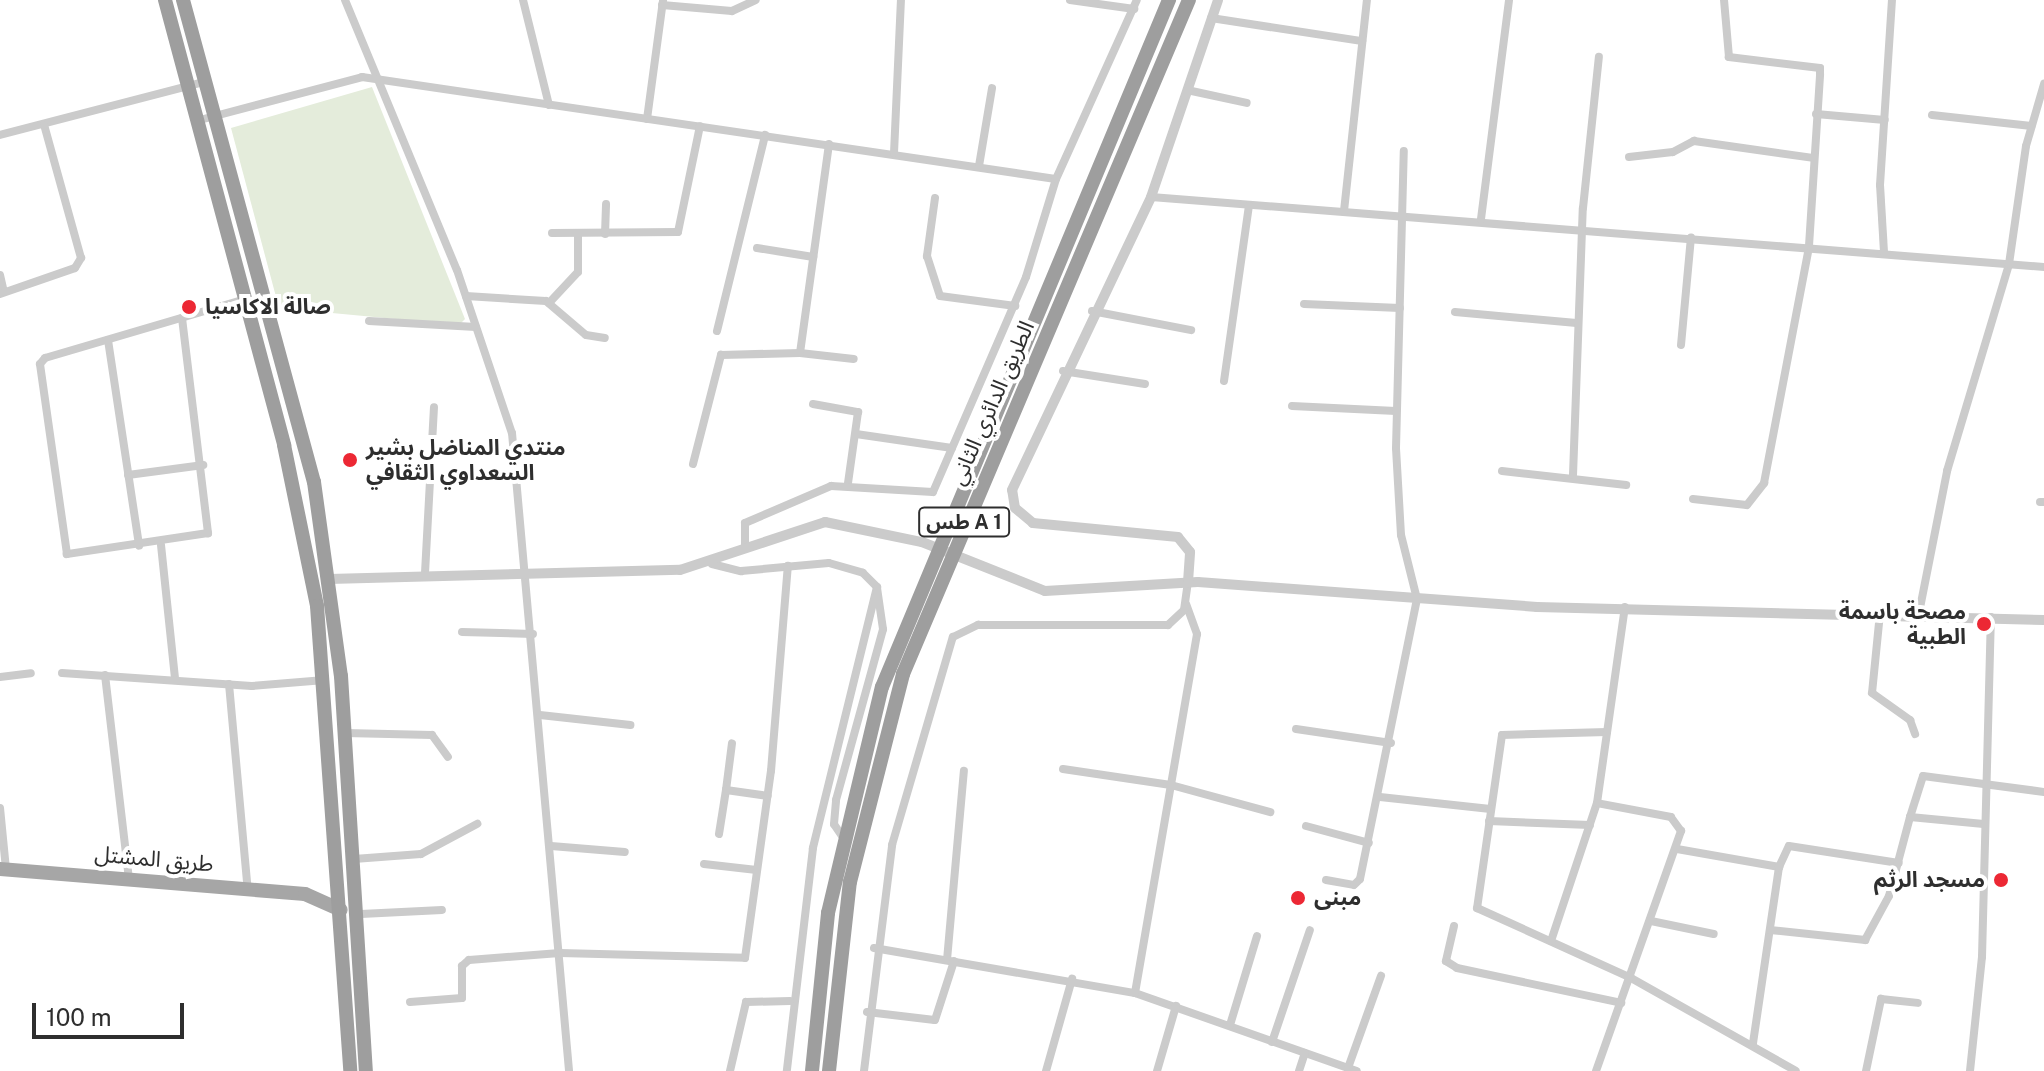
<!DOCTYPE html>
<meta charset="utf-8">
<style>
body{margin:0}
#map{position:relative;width:2044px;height:1071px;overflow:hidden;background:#fff;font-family:"Public Sans","Noto Sans Arabic",sans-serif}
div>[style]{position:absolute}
.green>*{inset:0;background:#e4ecdb}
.minor>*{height:8px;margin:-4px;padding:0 4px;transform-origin:4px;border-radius:4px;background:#cbcbcb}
.tertiary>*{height:10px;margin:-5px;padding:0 5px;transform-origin:5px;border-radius:5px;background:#cbcbcb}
.primary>*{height:14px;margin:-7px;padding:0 7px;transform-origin:7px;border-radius:7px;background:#a6a6a6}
.trunk>*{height:14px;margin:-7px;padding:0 7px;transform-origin:7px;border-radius:7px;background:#9e9e9e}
.dots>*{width:22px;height:22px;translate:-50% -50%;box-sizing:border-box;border:4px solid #fff;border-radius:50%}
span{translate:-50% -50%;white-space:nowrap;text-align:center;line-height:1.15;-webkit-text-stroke:8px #fff;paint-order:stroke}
.shield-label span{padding:2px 6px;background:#fff;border:2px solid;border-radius:6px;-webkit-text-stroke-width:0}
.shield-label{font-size:20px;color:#2e2e2e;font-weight:700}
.poi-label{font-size:22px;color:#2e2e2e;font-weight:700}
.left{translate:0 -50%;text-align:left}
.right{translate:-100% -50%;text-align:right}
.street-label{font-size:22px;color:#2e2e2e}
.scale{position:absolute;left:32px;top:1003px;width:152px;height:36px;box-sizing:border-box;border:4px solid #2e2e2e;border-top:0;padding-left:10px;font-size:24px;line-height:28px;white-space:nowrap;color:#2e2e2e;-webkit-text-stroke:6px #fff;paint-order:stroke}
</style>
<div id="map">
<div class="green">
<i style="clip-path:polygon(372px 87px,465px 319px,459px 325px,279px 308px,231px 128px)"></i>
</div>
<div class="minor">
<i style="left:345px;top:0;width:292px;rotate:67.5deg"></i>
<i style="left:457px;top:270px;width:172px;rotate:71.4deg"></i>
<i style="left:512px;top:433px;width:641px;rotate:84.89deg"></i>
<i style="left:523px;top:0;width:108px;rotate:76.1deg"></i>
<i style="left:1070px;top:0;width:65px;rotate:8deg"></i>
<i style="left:662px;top:5px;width:70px;rotate:4.9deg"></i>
<i style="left:732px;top:11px;width:26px;rotate:-25deg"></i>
<i style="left:1211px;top:18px;width:153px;rotate:8.7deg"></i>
<i style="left:1187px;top:90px;width:61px;rotate:12.2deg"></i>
<i style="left:1816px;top:114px;width:69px;rotate:5deg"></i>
<i style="left:1932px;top:115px;width:100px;rotate:6.3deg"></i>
<i style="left:647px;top:119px;width:120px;rotate:-82.3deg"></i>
<i style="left:196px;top:121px;width:172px;rotate:-14.8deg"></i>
<i style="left:362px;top:77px;width:701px;rotate:8.36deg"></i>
<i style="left:0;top:135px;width:211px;rotate:-14.6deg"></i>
<i style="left:829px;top:144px;width:211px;rotate:97.9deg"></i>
<i style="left:800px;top:353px;width:54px;rotate:6.3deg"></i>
<i style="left:894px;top:153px;width:153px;rotate:-87.4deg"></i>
<i style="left:1629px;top:157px;width:44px;rotate:-6.5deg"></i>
<i style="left:1673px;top:152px;width:24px;rotate:-28deg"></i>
<i style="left:1694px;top:141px;width:120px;rotate:8.1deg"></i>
<i style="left:979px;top:166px;width:79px;rotate:-80.5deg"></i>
<i style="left:1151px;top:197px;width:896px;rotate:4.48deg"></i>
<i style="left:935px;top:198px;width:59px;rotate:97.9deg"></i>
<i style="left:927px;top:256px;width:42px;rotate:72deg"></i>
<i style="left:940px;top:296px;width:76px;rotate:7.6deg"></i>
<i style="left:1344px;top:211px;width:212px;rotate:-83.8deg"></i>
<i style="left:1481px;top:219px;width:221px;rotate:-82.7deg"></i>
<i style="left:552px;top:233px;width:126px;rotate:-0.5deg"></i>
<i style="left:678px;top:232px;width:108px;rotate:-78.3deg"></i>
<i style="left:605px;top:234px;width:30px;rotate:-88deg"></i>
<i style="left:757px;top:248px;width:57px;rotate:9.1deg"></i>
<i style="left:1884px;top:252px;width:67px;rotate:-93.4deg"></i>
<i style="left:1880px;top:185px;width:185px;rotate:-86.3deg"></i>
<i style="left:0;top:275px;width:17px;rotate:77deg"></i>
<i style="left:0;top:294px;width:79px;rotate:-19.1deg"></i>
<i style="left:75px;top:268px;width:12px;rotate:-59deg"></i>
<i style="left:81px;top:258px;width:138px;rotate:-105.5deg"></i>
<i style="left:466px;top:296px;width:80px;rotate:3.6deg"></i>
<i style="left:546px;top:301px;width:52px;rotate:40.4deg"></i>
<i style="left:586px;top:335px;width:19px;rotate:9deg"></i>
<i style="left:549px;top:303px;width:42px;rotate:-46.9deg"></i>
<i style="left:578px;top:272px;width:38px;rotate:-90deg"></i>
<i style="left:1304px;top:304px;width:96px;rotate:2.4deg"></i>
<i style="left:1092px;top:311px;width:101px;rotate:10.9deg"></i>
<i style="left:1455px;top:312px;width:122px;rotate:5.2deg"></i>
<i style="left:182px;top:318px;width:217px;rotate:83.1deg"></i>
<i style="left:208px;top:533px;width:143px;rotate:171.5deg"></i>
<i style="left:67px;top:554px;width:192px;rotate:-98.1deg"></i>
<i style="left:40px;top:364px;width:8px;rotate:-50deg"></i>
<i style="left:45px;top:358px;width:209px;rotate:-16.4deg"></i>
<i style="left:369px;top:321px;width:107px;rotate:3.2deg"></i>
<i style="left:717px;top:331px;width:202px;rotate:-76.2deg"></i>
<i style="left:108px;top:340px;width:208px;rotate:81.4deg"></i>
<i style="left:1681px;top:345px;width:108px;rotate:-84.7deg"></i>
<i style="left:1063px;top:371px;width:83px;rotate:9deg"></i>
<i style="left:1224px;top:381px;width:177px;rotate:-81.9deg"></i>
<i style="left:813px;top:404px;width:46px;rotate:10.1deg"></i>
<i style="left:858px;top:412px;width:72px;rotate:98deg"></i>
<i style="left:1292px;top:406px;width:104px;rotate:2.8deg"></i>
<i style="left:856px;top:434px;width:97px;rotate:8.3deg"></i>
<i style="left:693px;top:464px;width:113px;rotate:-75.6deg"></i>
<i style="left:721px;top:355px;width:79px;rotate:-1.5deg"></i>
<i style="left:1502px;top:471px;width:125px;rotate:6.4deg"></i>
<i style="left:128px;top:475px;width:76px;rotate:-7.6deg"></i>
<i style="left:1573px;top:475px;width:267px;rotate:-87.9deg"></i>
<i style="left:1583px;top:208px;width:152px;rotate:-84deg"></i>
<i style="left:1693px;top:499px;width:54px;rotate:6.3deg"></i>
<i style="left:1747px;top:505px;width:28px;rotate:-52deg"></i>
<i style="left:1764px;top:483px;width:241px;rotate:-79.2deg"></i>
<i style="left:1809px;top:246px;width:172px;rotate:-86.3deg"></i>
<i style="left:1820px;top:74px;width:6px;rotate:-90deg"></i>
<i style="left:1820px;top:68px;width:92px;rotate:-173.1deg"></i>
<i style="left:1729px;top:57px;width:57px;rotate:-95deg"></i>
<i style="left:2040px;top:502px;width:4px"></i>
<i style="left:161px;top:545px;width:134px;rotate:84deg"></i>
<i style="left:745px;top:546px;width:23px;rotate:-90deg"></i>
<i style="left:745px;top:523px;width:94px;rotate:-23.3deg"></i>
<i style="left:831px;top:486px;width:102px;rotate:3.4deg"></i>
<i style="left:933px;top:492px;width:234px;rotate:-66.6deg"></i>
<i style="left:1026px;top:277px;width:102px;rotate:-73deg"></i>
<i style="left:1056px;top:179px;width:196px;rotate:-65.7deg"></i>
<i style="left:712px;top:564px;width:30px;rotate:14deg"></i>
<i style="left:741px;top:571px;width:88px;rotate:-5.2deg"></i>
<i style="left:829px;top:563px;width:35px;rotate:16deg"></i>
<i style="left:863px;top:573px;width:20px;rotate:45deg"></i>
<i style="left:877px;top:587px;width:269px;rotate:103.8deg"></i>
<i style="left:813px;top:848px;width:225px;rotate:96.7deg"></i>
<i style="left:425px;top:573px;width:166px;rotate:-86.9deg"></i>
<i style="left:1880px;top:613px;width:80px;rotate:95.7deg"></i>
<i style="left:1872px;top:693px;width:47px;rotate:35.4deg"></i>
<i style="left:1910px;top:720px;width:15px;rotate:70deg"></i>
<i style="left:1919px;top:613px;width:145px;rotate:-78.8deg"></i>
<i style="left:1947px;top:471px;width:216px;rotate:-73.3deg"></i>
<i style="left:2009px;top:264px;width:119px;rotate:-81.8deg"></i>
<i style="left:2026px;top:146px;width:65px;rotate:-73.8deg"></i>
<i style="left:462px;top:632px;width:71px;rotate:1.6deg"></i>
<i style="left:62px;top:673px;width:190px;rotate:3.9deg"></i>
<i style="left:252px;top:686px;width:73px;rotate:-4.7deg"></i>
<i style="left:105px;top:675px;width:204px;rotate:83.3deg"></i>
<i style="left:0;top:677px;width:31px;rotate:-7deg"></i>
<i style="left:229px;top:684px;width:208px;rotate:84.8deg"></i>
<i style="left:540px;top:715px;width:91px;rotate:6.3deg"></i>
<i style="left:1296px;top:729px;width:96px;rotate:8.4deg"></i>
<i style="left:1607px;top:732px;width:105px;rotate:178.4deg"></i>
<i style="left:1502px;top:735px;width:175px;rotate:98.2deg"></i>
<i style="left:1477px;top:908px;width:169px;rotate:24.4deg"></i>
<i style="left:1631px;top:978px;width:189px;rotate:29.4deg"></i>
<i style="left:345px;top:733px;width:87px;rotate:1.3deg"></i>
<i style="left:432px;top:735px;width:27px;rotate:54deg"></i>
<i style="left:1063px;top:769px;width:109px;rotate:8.4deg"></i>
<i style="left:1171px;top:785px;width:103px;rotate:15.3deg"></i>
<i style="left:726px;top:790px;width:47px;rotate:-82.7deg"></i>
<i style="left:1380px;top:797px;width:111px;rotate:6.2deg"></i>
<i style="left:0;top:808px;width:61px;rotate:84.4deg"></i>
<i style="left:1910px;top:817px;width:43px;rotate:-72.4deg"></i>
<i style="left:1923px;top:776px;width:122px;rotate:7.5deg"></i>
<i style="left:1489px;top:821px;width:101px;rotate:2.3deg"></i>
<i style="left:1306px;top:826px;width:65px;rotate:15.1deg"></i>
<i style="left:719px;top:834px;width:45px;rotate:-81deg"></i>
<i style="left:726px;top:790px;width:42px;rotate:8.1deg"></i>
<i style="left:842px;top:836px;width:14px;rotate:-124deg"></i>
<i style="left:834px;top:824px;width:24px;rotate:-85deg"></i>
<i style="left:836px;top:800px;width:177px;rotate:-74.6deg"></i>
<i style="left:883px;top:629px;width:41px;rotate:-98.3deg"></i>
<i style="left:551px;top:846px;width:74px;rotate:4.6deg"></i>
<i style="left:1677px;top:849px;width:104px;rotate:10deg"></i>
<i style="left:1779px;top:867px;width:179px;rotate:98.4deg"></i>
<i style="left:354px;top:859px;width:67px;rotate:-4.3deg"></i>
<i style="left:421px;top:854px;width:64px;rotate:-28.2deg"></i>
<i style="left:704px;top:864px;width:53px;rotate:6.5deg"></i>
<i style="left:1779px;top:867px;width:23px;rotate:-65deg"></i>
<i style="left:1789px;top:846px;width:111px;rotate:8.8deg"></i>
<i style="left:1326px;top:880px;width:28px;rotate:10deg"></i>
<i style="left:1354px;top:885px;width:8px;rotate:-45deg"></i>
<i style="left:1360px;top:879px;width:286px;rotate:-78.5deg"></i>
<i style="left:1417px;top:599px;width:66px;rotate:-104deg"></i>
<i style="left:1401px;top:535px;width:87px;rotate:-93.3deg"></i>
<i style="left:1396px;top:448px;width:297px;rotate:-88.5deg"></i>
<i style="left:361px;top:914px;width:81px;rotate:-2.8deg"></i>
<i style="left:1651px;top:921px;width:64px;rotate:11.7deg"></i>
<i style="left:1454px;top:926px;width:36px;rotate:103deg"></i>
<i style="left:1446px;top:961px;width:13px;rotate:32deg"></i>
<i style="left:1457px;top:968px;width:168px;rotate:12deg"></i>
<i style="left:1770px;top:930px;width:96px;rotate:6deg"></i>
<i style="left:1865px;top:940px;width:50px;rotate:-61.4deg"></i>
<i style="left:1889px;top:896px;width:82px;rotate:-75.1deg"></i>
<i style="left:1910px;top:817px;width:74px;rotate:5.4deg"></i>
<i style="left:1551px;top:941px;width:145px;rotate:-71.6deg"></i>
<i style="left:1597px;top:803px;width:198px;rotate:-81.9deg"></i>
<i style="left:874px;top:948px;width:265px;rotate:9.8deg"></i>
<i style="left:1135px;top:993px;width:235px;rotate:19.4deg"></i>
<i style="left:947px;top:960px;width:190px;rotate:-84.9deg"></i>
<i style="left:1135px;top:993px;width:364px;rotate:-80.2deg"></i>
<i style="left:1197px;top:634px;width:32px;rotate:-110deg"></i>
<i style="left:410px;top:1002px;width:52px;rotate:-4.4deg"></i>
<i style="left:462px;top:998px;width:32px;rotate:-90deg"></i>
<i style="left:462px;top:966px;width:9px;rotate:-41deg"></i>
<i style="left:469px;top:960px;width:91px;rotate:-4.4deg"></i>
<i style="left:560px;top:953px;width:185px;rotate:1.5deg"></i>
<i style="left:745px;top:958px;width:189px;rotate:-82.1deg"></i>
<i style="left:771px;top:771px;width:206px;rotate:-85.3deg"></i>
<i style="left:867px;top:1012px;width:68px;rotate:6.7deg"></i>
<i style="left:935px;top:1020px;width:62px;rotate:-72.1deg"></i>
<i style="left:1230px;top:1025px;width:93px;rotate:-73.1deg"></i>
<i style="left:1272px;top:1042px;width:118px;rotate:-71.3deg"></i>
<i style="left:1348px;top:1068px;width:98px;rotate:-70.3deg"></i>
<i style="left:730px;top:1071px;width:71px;rotate:-76.9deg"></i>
<i style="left:746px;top:1002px;width:44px;rotate:-1.3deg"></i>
<i style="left:864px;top:1071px;width:228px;rotate:-82.9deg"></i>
<i style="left:892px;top:845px;width:217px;rotate:-73.7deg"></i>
<i style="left:953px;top:637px;width:28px;rotate:-26deg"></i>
<i style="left:978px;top:625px;width:190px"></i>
<i style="left:1168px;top:625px;width:22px;rotate:-43deg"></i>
<i style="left:1184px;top:610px;width:28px;rotate:-82deg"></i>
<i style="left:1046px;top:1071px;width:96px;rotate:-74.2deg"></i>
<i style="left:1157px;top:1071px;width:68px;rotate:-73.7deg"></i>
<i style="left:1299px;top:1071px;width:19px;rotate:-72deg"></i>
<i style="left:1596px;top:1071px;width:255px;rotate:-70.5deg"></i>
<i style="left:1681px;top:831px;width:17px;rotate:-126deg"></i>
<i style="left:1671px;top:817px;width:75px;rotate:-169.3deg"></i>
<i style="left:1866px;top:1071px;width:74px;rotate:-78.2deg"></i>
<i style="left:1881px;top:999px;width:37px;rotate:6deg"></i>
<i style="left:1970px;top:1071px;width:115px;rotate:-84deg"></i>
<i style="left:1982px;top:957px;width:340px;rotate:-88.5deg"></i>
</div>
<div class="tertiary">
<i style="left:329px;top:579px;width:351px;rotate:-1.5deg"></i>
<i style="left:680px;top:570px;width:153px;rotate:-18.3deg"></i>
<i style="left:825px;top:522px;width:99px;rotate:11.7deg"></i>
<i style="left:922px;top:542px;width:132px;rotate:21.7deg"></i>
<i style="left:1045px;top:591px;width:153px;rotate:-3.4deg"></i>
<i style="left:1198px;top:582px;width:340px;rotate:4.2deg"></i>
<i style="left:1537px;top:607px;width:507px;rotate:1.47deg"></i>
<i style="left:1188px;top:582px;width:30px;rotate:-86deg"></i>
<i style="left:1190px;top:552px;width:19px;rotate:-129deg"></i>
<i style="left:1178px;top:537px;width:146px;rotate:-174.5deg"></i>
<i style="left:1033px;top:523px;width:23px;rotate:-140deg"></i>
<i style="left:1015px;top:508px;width:18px;rotate:-99deg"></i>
<i style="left:1012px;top:490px;width:324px;rotate:-64.6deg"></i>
<i style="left:1151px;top:197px;width:208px;rotate:-71.2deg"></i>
</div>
<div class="primary">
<i style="left:0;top:869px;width:306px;rotate:4.7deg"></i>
<i style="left:305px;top:894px;width:39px;rotate:24deg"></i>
</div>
<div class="trunk">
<i style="left:165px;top:0;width:461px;rotate:75deg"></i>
<i style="left:284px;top:445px;width:164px;rotate:78.4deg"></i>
<i style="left:317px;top:606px;width:466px;rotate:85.9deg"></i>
<i style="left:183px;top:0;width:499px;rotate:74.8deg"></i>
<i style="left:314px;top:482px;width:196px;rotate:82.1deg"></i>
<i style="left:341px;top:676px;width:396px;rotate:86.4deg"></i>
<i style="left:812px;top:1071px;width:159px;rotate:-84.2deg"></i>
<i style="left:828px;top:913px;width:232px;rotate:-76.6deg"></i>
<i style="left:882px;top:687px;width:745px;rotate:-67.33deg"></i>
<i style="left:829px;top:1071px;width:190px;rotate:-83.7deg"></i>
<i style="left:850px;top:882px;width:215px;rotate:-75.7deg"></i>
<i style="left:903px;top:674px;width:732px;rotate:-67.01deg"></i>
</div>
<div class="dots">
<i style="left:189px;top:307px;background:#ec2834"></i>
<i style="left:350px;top:460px;background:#ec2834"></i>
<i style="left:1984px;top:624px;background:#ec2834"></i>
<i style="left:2001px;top:880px;background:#ec2834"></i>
<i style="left:1298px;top:898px;background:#ec2834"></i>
</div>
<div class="shield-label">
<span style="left:964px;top:522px">طس A 1</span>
</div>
<div class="poi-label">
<span class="left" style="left:205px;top:307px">صالة الاكاسيا</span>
<span class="left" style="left:366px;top:460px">منتدي المناضل بشير<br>السعداوي الثقافي</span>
<span class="right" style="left:1966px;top:624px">مصحة باسمة<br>الطبية</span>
<span class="right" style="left:1985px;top:880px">مسجد الرثم</span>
<span class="left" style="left:1314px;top:898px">مبنى</span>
</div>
<div class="street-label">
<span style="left:992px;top:403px;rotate:-66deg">الطريق الدائري الثاني</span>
<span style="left:154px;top:859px;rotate:5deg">طريق المشتل</span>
</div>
<div class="scale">100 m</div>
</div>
